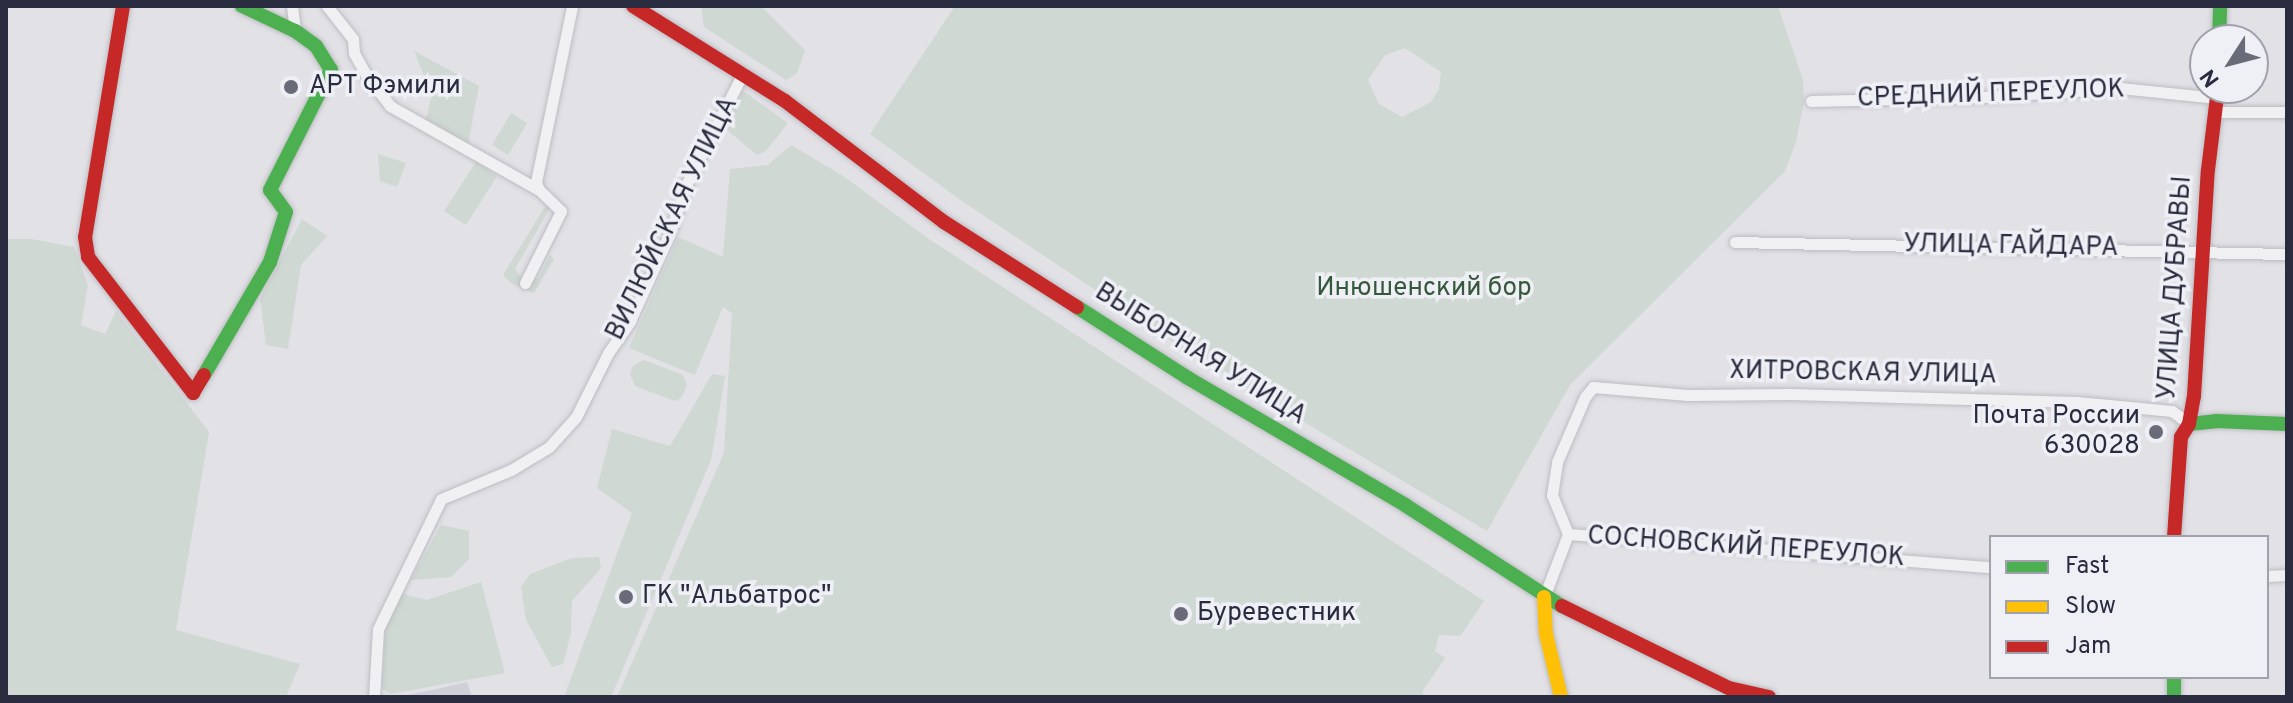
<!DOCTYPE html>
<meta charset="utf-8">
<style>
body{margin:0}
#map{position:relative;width:2293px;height:703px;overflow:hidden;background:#e1e1e6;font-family:Overpass,sans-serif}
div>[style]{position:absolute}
.built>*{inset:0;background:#d0d0d9}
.green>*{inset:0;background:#cfd8d2}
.roads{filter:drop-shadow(0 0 2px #bcbdc2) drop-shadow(0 0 2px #bcbdc2)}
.street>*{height:11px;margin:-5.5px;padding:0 5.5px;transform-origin:5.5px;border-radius:5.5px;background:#f0f0f3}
.fast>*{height:14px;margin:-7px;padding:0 7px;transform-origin:7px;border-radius:7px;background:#4caf50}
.slow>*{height:14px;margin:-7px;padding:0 7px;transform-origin:7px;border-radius:7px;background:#ffc107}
.jam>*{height:14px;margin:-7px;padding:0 7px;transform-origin:7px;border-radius:7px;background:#c62828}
.dots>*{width:22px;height:22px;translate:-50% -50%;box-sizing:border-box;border:4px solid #eff0f6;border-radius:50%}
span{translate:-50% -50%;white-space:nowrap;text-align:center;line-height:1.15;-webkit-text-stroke:7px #eff0f6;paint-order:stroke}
.poi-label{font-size:26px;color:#292b3e}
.left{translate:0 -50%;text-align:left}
.right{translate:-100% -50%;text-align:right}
.street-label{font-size:26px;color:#292b3e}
.park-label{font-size:26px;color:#37593b}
.frame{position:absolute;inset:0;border:8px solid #292b3e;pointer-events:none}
.legend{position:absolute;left:1989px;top:535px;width:280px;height:144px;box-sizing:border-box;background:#eff0f6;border:2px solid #a0a1ac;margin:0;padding:10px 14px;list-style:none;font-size:24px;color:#292b3e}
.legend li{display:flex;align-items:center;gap:16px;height:40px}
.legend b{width:40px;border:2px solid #a0a1ac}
.north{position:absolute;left:2189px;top:24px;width:80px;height:80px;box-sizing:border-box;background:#eff0f6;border:2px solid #a0a1ac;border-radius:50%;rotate:234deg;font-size:22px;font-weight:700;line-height:32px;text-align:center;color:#292b3e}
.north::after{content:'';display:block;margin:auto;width:28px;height:36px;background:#696b79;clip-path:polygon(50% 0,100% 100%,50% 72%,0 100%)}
</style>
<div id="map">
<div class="built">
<i style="clip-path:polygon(467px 682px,472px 697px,400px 697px)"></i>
</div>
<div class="green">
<i style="clip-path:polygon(701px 6px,761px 6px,805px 50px,797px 73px,786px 80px,704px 27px)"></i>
<i style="clip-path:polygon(evenodd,955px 6px,1778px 6px,1803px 80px,1804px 101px,1796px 142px,1785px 171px,1570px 385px,1487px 531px,1200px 360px,962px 201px,870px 134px,955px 6px,1405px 48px,1441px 72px,1439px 89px,1431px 102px,1402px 117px,1379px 104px,1368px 80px,1385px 55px,1405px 48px)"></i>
<i style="clip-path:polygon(414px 51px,479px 86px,468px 144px,426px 119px,432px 95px)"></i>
<i style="clip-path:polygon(743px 91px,788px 123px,766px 151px,757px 155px,726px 129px)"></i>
<i style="clip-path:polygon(511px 113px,527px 123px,508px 155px,492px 145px)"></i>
<i style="clip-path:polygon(791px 145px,843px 176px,929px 239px,1484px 601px,1460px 636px,1439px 635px,1435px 651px,1445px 658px,1422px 692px,1425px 697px,617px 697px,724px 453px,732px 313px,723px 307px,695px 375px,629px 348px,678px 237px,723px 257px,730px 169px,768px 165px)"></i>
<i style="clip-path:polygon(378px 154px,406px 163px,397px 187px,380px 181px)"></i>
<i style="clip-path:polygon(476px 162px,497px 176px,466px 225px,444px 211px)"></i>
<i style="clip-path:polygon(546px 205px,550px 208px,515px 269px,525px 282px,527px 279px,538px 278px,550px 255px,554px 259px,534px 293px,512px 284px,503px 275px)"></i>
<i style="clip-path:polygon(302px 219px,327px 236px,301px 265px,288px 349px,266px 345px,260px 299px)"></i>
<i style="clip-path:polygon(6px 239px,31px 239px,74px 247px,88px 285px,81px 325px,105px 334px,116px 311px,209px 432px,176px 630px,300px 664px,286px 697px,6px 697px)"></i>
<i style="clip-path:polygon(644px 360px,683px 375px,687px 386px,681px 398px,675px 401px,635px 386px,630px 374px,633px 366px)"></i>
<i style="clip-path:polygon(712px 374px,725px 376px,711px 460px,611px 697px,564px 697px,632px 513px,597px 488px,612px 429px,670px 446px)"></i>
<i style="clip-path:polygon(441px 525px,469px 531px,469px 559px,451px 577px,411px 580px)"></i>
<i style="clip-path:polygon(599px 557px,601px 568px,572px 601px,571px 633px,563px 664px,552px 667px,526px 620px,521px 587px,530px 574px,572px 558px)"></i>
<i style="clip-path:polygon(481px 582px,505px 673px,390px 694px,382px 688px,385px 632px,402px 594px,427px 600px)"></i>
</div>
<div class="roads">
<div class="street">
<i style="left:292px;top:6px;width:25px;rotate:83deg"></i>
<i style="left:327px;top:6px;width:42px;rotate:51.8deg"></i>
<i style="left:353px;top:39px;width:14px;rotate:86deg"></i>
<i style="left:354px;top:53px;width:25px;rotate:61deg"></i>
<i style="left:366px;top:75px;width:39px;rotate:52deg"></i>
<i style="left:390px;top:106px;width:171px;rotate:29.4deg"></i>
<i style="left:1811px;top:101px;width:172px;rotate:-1.3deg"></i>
<i style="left:1983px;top:97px;width:137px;rotate:-3.8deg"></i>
<i style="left:2120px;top:88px;width:98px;rotate:5.9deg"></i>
<i style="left:2216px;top:112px;width:71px"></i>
<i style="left:1735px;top:242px;width:552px;rotate:1.25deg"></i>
<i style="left:525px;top:283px;width:80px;rotate:-63.4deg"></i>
<i style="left:561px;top:211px;width:30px;rotate:-136deg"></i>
<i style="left:539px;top:190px;width:9px;rotate:-111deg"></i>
<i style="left:536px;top:182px;width:180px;rotate:-78.4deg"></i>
<i style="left:1568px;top:534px;width:42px;rotate:-112.3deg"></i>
<i style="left:1552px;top:495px;width:33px;rotate:-81deg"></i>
<i style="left:1557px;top:462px;width:71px;rotate:-66.7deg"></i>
<i style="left:1585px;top:397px;width:13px;rotate:-51deg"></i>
<i style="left:1593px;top:387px;width:95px;rotate:4.8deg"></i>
<i style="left:1688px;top:395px;width:103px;rotate:-0.6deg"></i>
<i style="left:1791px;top:394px;width:286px;rotate:1.6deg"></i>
<i style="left:2077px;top:402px;width:95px;rotate:5.4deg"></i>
<i style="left:2172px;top:411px;width:21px;rotate:37deg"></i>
<i style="left:2267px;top:576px;width:20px;rotate:-3deg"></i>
<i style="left:1544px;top:597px;width:67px;rotate:-69.1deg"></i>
<i style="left:1568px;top:534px;width:424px;rotate:4.5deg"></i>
<i style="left:374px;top:697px;width:68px;rotate:-86.6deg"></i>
<i style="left:378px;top:629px;width:144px;rotate:-64.1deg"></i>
<i style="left:441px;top:499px;width:76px;rotate:-22.5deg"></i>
<i style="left:511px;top:470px;width:44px;rotate:-31.2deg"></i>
<i style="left:549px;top:447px;width:40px;rotate:-48deg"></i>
<i style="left:576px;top:417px;width:72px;rotate:-63.4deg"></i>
<i style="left:608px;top:353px;width:39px;rotate:-55deg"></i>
<i style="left:630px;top:321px;width:94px;rotate:-65.6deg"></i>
<i style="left:669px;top:235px;width:53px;rotate:-71.2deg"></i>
<i style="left:686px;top:185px;width:126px;rotate:-63deg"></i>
</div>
<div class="fast">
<i style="left:2219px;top:40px;width:34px;rotate:-88deg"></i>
<i style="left:1077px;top:307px;width:132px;rotate:32.6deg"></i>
<i style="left:1188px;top:378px;width:251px;rotate:30.3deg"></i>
<i style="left:1405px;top:505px;width:187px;rotate:32.8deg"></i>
<i style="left:204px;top:375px;width:131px;rotate:-59.7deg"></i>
<i style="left:270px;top:262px;width:52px;rotate:-72.3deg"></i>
<i style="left:286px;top:212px;width:27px;rotate:-126deg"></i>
<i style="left:270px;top:190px;width:135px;rotate:-63.1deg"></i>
<i style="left:331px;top:70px;width:28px;rotate:-122deg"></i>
<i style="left:316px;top:46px;width:26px;rotate:-144deg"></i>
<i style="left:295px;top:31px;width:59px;rotate:-154.7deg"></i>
<i style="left:2189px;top:424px;width:27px;rotate:-6deg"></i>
<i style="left:2216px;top:421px;width:71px;rotate:2.4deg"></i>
<i style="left:2174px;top:677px;width:20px;rotate:90deg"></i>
</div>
<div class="slow">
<i style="left:1544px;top:597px;width:37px;rotate:87deg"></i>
<i style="left:1546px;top:634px;width:65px;rotate:76.6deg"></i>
</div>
<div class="jam">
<i style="left:123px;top:6px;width:234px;rotate:99.3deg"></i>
<i style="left:85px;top:237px;width:20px;rotate:81deg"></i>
<i style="left:88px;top:257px;width:172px;rotate:52.3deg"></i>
<i style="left:193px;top:393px;width:21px;rotate:-59deg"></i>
<i style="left:633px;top:6px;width:179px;rotate:32deg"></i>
<i style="left:785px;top:101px;width:200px;rotate:37.3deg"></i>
<i style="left:944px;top:222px;width:158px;rotate:32.6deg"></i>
<i style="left:2174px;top:537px;width:100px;rotate:-86deg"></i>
<i style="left:2181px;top:437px;width:15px;rotate:-58deg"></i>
<i style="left:2189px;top:424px;width:28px;rotate:-80deg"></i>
<i style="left:2194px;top:396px;width:226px;rotate:-86.5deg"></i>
<i style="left:2208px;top:170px;width:83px;rotate:-83deg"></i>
<i style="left:1562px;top:606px;width:186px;rotate:26.2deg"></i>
<i style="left:1729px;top:688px;width:41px;rotate:12.7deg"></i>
</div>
</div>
<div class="dots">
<i style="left:291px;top:87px;background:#696b79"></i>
<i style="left:2156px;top:432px;background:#696b79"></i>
<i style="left:626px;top:597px;background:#696b79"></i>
<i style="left:1181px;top:614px;background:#696b79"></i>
</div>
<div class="poi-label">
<span class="left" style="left:309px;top:87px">АРТ Фэмили</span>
<span class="right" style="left:2140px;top:432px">Почта России<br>630028</span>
<span class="left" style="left:642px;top:597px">ГК "Альбатрос"</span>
<span class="left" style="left:1197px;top:614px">Буревестник</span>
</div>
<div class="street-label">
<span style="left:1991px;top:95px;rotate:-2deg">СРЕДНИЙ ПЕРЕУЛОК</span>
<span style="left:673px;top:219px;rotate:-64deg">ВИЛЮЙСКАЯ УЛИЦА</span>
<span style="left:2011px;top:247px;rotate:1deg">УЛИЦА ГАЙДАРА</span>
<span style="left:2176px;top:288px;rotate:-86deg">УЛИЦА ДУБРАВЫ</span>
<span style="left:1200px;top:355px;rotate:32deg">ВЫБОРНАЯ УЛИЦА</span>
<span style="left:1863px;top:374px;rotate:1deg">ХИТРОВСКАЯ УЛИЦА</span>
<span style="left:1746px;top:548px;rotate:4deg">СОСНОВСКИЙ ПЕРЕУЛОК</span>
</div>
<div class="park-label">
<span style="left:1424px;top:289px">Инюшенский бор</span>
</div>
<div class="frame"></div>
<ul class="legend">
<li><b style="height:10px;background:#4caf50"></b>Fast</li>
<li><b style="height:10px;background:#ffc107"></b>Slow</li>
<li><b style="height:10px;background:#c62828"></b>Jam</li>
</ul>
<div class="north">N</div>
</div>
